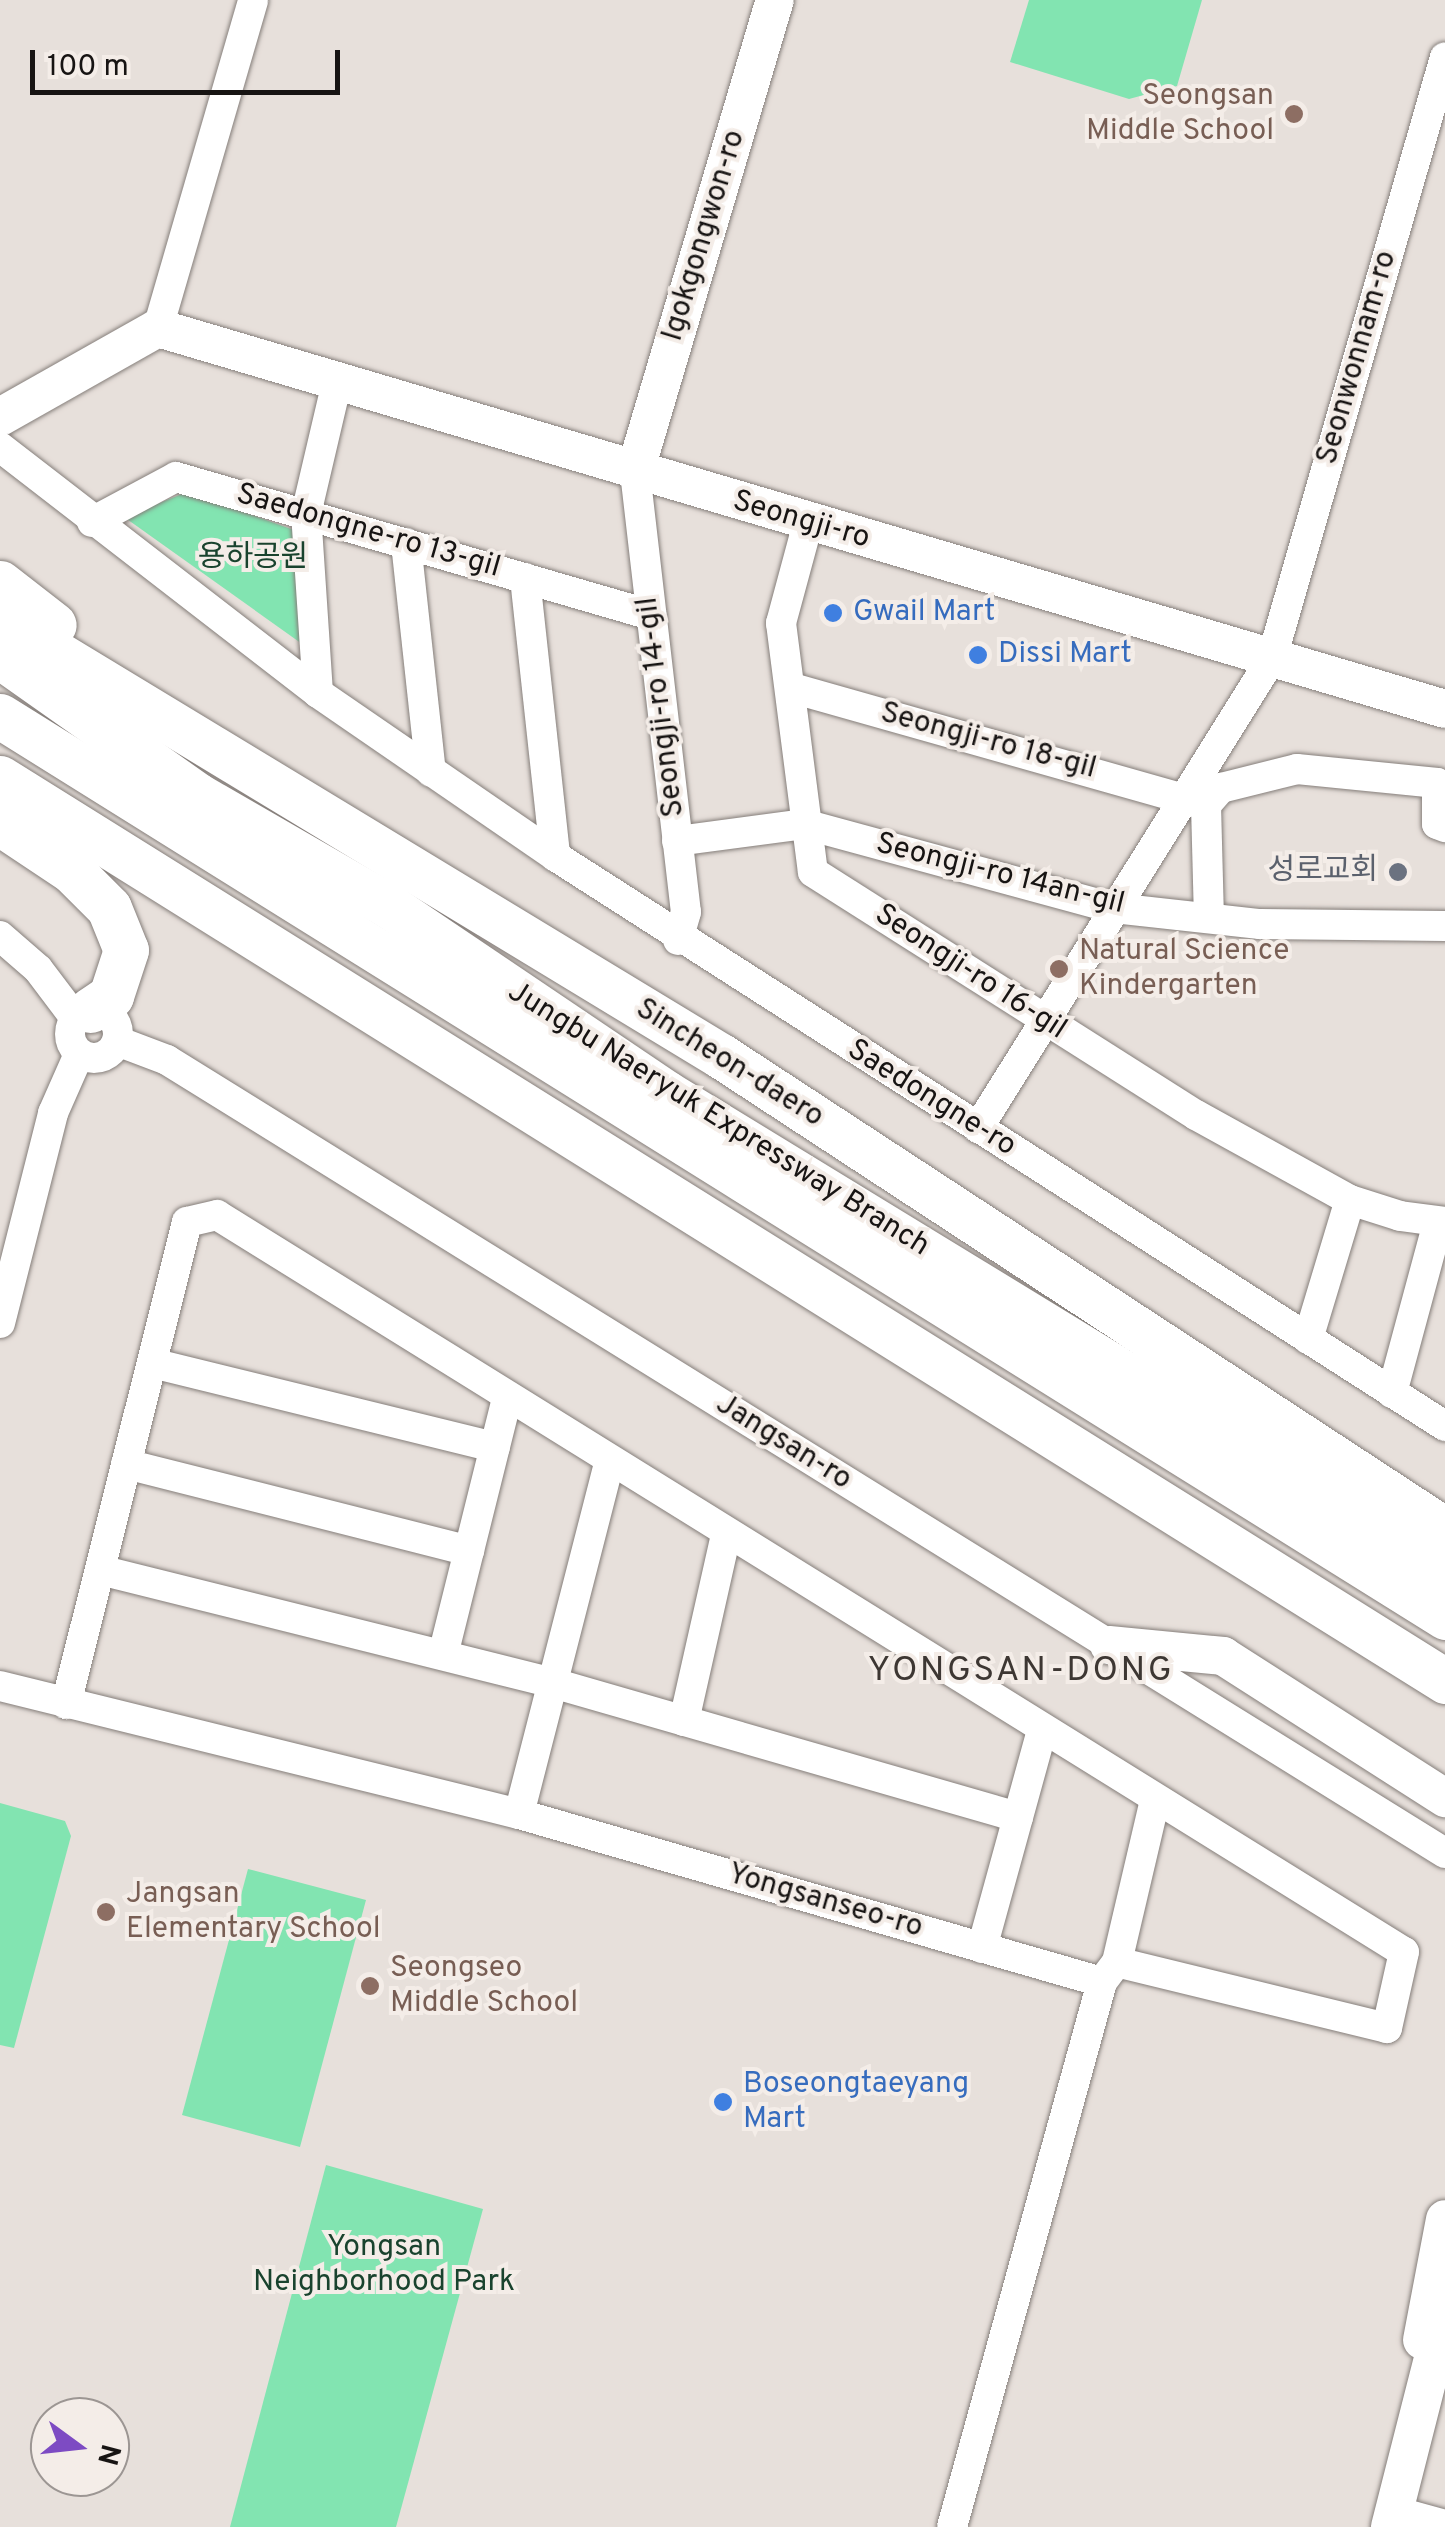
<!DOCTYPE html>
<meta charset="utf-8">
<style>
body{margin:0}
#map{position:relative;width:1445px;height:2527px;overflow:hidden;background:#e7e0db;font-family:Overpass,"Noto Sans KR",sans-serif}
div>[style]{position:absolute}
.green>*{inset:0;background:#82e4b1}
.roads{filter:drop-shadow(0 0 2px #857e7a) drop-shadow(0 0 2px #857e7a)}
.minor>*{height:30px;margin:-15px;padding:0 15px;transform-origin:15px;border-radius:15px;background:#fff}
.minor>.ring{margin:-15px;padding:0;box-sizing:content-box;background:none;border:30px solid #fff;border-radius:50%}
.major>*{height:38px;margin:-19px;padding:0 19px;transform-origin:19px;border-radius:19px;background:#fff}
.highway>*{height:45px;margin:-22.5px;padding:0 22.5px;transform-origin:22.5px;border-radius:22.5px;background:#fff}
.dots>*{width:28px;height:28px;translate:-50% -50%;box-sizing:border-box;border:5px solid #f4ede8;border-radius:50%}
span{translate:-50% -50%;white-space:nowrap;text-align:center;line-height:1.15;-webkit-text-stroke:8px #f4ede8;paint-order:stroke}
.education-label{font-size:30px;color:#785e54}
.right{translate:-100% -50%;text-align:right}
.left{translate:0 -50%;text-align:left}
.street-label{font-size:30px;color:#171413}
.park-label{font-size:30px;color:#19432e}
.shop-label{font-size:30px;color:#366cbe}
.worship-label{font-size:30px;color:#5b616d}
.quarter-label{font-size:35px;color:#3d3733;letter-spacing:2.5px}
.north{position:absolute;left:30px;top:2397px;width:100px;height:100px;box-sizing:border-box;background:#f4ede8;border:2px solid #9c9693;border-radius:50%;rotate:105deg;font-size:28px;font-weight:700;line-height:40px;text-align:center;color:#171413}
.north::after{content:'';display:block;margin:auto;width:35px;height:45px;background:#7d4bc3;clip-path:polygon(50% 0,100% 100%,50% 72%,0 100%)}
.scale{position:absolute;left:30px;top:50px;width:310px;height:45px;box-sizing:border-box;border:5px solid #171413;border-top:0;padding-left:12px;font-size:30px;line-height:35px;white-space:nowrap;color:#171413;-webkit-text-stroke:8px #f4ede8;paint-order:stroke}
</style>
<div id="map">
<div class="green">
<i style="clip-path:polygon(1029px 0,1202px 0,1177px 86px,1129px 99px,1010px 62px)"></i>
<i style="clip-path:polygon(187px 492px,294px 530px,305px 646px,124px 517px)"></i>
<i style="clip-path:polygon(0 1803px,65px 1821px,71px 1836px,14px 2048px,0 2045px)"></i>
<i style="clip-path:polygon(248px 1869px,366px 1900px,300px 2147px,182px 2115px)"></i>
<i style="clip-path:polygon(326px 2165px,483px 2209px,396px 2527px,230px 2527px)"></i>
</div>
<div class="roads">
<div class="minor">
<i style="left:158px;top:328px;width:341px;rotate:-73.8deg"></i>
<i style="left:0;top:447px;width:402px;rotate:37.7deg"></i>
<i style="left:318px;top:693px;width:288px;rotate:34.5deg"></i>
<i style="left:555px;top:856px;width:1057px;rotate:32.64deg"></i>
<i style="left:635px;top:472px;width:443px;rotate:83.4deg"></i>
<i style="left:686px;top:912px;width:29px;rotate:106deg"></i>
<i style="left:92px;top:522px;width:95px;rotate:-28.2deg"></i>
<i style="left:176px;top:477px;width:495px;rotate:16.2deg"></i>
<i style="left:808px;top:523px;width:104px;rotate:105.1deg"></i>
<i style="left:781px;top:623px;width:251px;rotate:82.7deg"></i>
<i style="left:813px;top:872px;width:454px;rotate:32.4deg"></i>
<i style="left:1196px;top:1115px;width:176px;rotate:28.9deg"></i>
<i style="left:1350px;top:1200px;width:52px;rotate:17.7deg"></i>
<i style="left:1400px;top:1216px;width:45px;rotate:7.6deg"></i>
<i style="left:406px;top:543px;width:230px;rotate:83.8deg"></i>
<i style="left:525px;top:578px;width:280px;rotate:83.8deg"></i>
<i style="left:792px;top:688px;width:430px;rotate:15.8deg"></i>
<i style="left:1206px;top:805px;width:23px;rotate:-49deg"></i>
<i style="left:1221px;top:788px;width:78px;rotate:-14deg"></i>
<i style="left:1297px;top:769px;width:141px;rotate:5.7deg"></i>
<i style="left:1437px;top:783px;width:41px;rotate:90deg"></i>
<i style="left:1437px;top:824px;width:9px;rotate:21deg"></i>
<i style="left:318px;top:693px;width:179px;rotate:-93.8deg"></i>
<i style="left:306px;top:514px;width:136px;rotate:-76.8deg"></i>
<i style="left:1206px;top:805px;width:113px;rotate:88.5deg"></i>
<i style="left:677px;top:841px;width:128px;rotate:-7.6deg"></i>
<i style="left:804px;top:824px;width:321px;rotate:15.2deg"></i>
<i style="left:1114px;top:908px;width:147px;rotate:6.3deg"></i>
<i style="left:1260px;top:924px;width:185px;rotate:0.6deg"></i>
<i style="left:0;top:936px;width:50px;rotate:41deg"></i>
<i style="left:38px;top:969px;width:61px;rotate:52.9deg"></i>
<i class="ring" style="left:70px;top:1010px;width:18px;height:18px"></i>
<i style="left:117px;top:1041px;width:53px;rotate:20.8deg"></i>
<i style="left:167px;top:1060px;width:1504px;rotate:31.82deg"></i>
<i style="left:978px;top:1128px;width:554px;rotate:-57.97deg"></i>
<i style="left:1272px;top:658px;width:625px;rotate:-73.94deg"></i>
<i style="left:0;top:1323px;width:217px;rotate:-75.8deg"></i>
<i style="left:53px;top:1113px;width:64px;rotate:-66.2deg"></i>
<i style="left:1308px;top:1339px;width:145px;rotate:-73.2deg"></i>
<i style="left:152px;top:1363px;width:353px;rotate:13.8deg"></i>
<i style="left:1392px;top:1393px;width:176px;rotate:-74.9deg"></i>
<i style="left:126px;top:1464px;width:354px;rotate:14.2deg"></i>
<i style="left:100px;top:1570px;width:467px;rotate:14deg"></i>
<i style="left:553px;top:1683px;width:484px;rotate:16.1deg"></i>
<i style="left:443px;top:1655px;width:265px;rotate:-76deg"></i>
<i style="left:0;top:1686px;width:535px;rotate:13.85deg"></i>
<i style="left:519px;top:1814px;width:607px;rotate:16.08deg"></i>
<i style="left:1102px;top:1982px;width:565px;rotate:105.39deg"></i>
<i style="left:66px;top:1704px;width:497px;rotate:-75.9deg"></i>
<i style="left:187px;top:1222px;width:31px;rotate:-13deg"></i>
<i style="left:217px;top:1215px;width:1397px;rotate:31.84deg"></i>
<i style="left:1404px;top:1952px;width:78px;rotate:102.6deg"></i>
<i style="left:1387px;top:2028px;width:278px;rotate:-166.3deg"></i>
<i style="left:1117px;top:1962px;width:25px;rotate:127deg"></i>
<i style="left:684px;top:1721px;width:191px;rotate:-77.3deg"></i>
<i style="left:519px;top:1814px;width:362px;rotate:-75.6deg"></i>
<i style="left:982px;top:1948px;width:226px;rotate:-74.6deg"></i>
<i style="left:1117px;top:1962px;width:166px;rotate:-76.8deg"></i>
<i style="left:1394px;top:2511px;width:53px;rotate:15.4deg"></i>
</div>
<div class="major">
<i style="left:0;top:417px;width:181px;rotate:-29.4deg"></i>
<i style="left:158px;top:328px;width:1342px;rotate:16.49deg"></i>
<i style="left:635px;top:472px;width:492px;rotate:-73.5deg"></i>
<i style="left:1109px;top:1645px;width:115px;rotate:5.5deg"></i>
<i style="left:1223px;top:1656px;width:264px;rotate:32.6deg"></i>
<i style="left:1422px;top:2340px;width:123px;rotate:-79.2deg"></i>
<i style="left:1390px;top:2527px;width:223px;rotate:-75.7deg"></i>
</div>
<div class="highway">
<i style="left:0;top:583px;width:68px;rotate:37.9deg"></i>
<i style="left:0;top:619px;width:843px;rotate:31.22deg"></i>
<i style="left:721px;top:1056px;width:865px;rotate:33.21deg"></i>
<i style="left:0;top:656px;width:241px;rotate:35.2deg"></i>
<i style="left:197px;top:795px;width:222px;rotate:30deg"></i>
<i style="left:389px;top:906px;width:334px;rotate:34deg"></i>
<i style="left:666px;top:1093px;width:913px;rotate:31.43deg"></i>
<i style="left:0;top:716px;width:1703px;rotate:31.94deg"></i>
<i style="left:0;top:778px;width:1704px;rotate:32deg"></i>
<i style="left:0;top:823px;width:87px;rotate:33.7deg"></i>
<i style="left:72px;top:871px;width:52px;rotate:45deg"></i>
<i style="left:109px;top:908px;width:45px;rotate:68deg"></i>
<i style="left:126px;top:950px;width:48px;rotate:108.1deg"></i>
<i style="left:111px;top:996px;width:25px;rotate:146deg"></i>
</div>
</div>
<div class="dots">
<i style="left:1294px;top:114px;background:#8d6e63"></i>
<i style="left:833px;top:613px;background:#3f7fe0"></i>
<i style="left:978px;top:655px;background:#3f7fe0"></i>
<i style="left:1398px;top:872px;background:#6b7280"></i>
<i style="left:1059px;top:969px;background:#8d6e63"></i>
<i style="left:106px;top:1912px;background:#8d6e63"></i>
<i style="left:370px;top:1986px;background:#8d6e63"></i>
<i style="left:723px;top:2102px;background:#3f7fe0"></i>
</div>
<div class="education-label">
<span class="right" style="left:1274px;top:114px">Seongsan<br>Middle School</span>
<span class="left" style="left:1079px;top:969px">Natural Science<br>Kindergarten</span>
<span class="left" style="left:126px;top:1912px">Jangsan<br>Elementary School</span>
<span class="left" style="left:390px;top:1986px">Seongseo<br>Middle School</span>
</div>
<div class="street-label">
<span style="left:705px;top:236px;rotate:-73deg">Igokgongwon-ro</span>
<span style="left:1358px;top:358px;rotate:-74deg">Seonwonnam-ro</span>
<span style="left:801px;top:521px;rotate:16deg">Seongji-ro</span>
<span style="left:368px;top:532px;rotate:16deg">Saedongne-ro 13-gil</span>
<span style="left:662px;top:707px;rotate:-97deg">Seongji-ro 14-gil</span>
<span style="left:988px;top:742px;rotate:15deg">Seongji-ro 18-gil</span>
<span style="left:1000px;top:875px;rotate:14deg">Seongji-ro 14an-gil</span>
<span style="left:970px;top:973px;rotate:33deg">Seongji-ro 16-gil</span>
<span style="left:729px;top:1064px;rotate:32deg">Sincheon-daero</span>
<span style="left:931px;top:1099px;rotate:32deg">Saedongne-ro</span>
<span style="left:718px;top:1120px;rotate:32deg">Jungbu Naeryuk Expressway Branch</span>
<span style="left:783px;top:1443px;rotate:32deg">Jangsan-ro</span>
<span style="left:825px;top:1902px;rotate:16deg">Yongsanseo-ro</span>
</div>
<div class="park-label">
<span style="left:253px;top:559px">용하공원</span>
<span style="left:384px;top:2265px">Yongsan<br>Neighborhood Park</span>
</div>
<div class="shop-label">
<span class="left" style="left:853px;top:613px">Gwail Mart</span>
<span class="left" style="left:998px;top:655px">Dissi Mart</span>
<span class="left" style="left:743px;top:2102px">Boseongtaeyang<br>Mart</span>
</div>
<div class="worship-label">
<span class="right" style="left:1378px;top:872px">성로교회</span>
</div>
<div class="quarter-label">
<span style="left:1021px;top:1671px">YONGSAN-DONG</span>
</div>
<div class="north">N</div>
<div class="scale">100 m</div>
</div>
